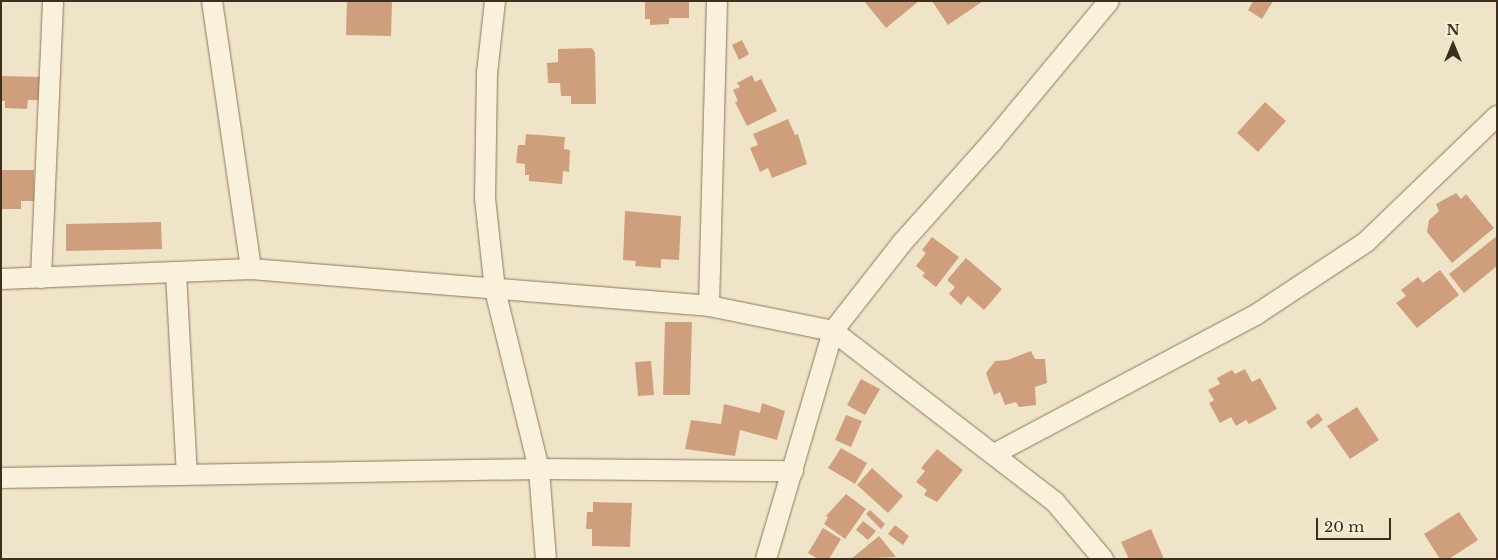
<!DOCTYPE html>
<style>
body{margin:0}
#map{position:relative;width:1498px;height:560px;overflow:hidden;background:#f0e4c8;font-family:"Libre Baskerville",serif}
div>[style]{position:absolute}
.building>*{inset:0;background:#cf9f7d}
.roads{filter:drop-shadow(0 0 1px #8d765c) drop-shadow(0 0 1px #8d765c)}
.street>*{height:20px;margin:-10px;padding:0 10px;transform-origin:10px;border-radius:10px;background:#faf1dc}
span{translate:-50% -50%;white-space:nowrap;text-align:center;line-height:1.15;-webkit-text-stroke:4.5px #f7eed8;paint-order:stroke}
.frame{position:absolute;inset:0;border:2px solid #3d2e20;pointer-events:none}
.north{position:absolute;left:1428px;top:20px;width:50px;height:50px;-webkit-text-stroke:4px #f7eed8;paint-order:stroke;rotate:0deg;font-size:14px;font-weight:700;line-height:20px;text-align:center;color:#3d2e20}
.north::after{content:'';display:block;margin:auto;width:18px;height:22px;background:#3d2e20;clip-path:polygon(50% 0,100% 100%,50% 72%,0 100%)}
.scale{position:absolute;left:1316px;top:518px;width:75px;height:22px;box-sizing:border-box;border:2px solid #3d2e20;border-top:0;padding-left:6px;font-size:15px;line-height:18px;white-space:nowrap;color:#3d2e20;-webkit-text-stroke:4px #f7eed8;paint-order:stroke}
</style>
<div id="map">
<div class="building">
<i style="clip-path:polygon(347px 1px,392px 1px,391px 36px,346px 35px)"></i>
<i style="clip-path:polygon(645px 1px,689px 1px,689px 18px,669px 18px,669px 24px,650px 25px,650px 19px,645px 19px)"></i>
<i style="clip-path:polygon(864px 1px,919px 1px,886px 28px)"></i>
<i style="clip-path:polygon(932px 1px,983px 1px,948px 25px)"></i>
<i style="clip-path:polygon(1253px 1px,1273px 1px,1262px 19px,1248px 10px)"></i>
<i style="clip-path:polygon(742px 40px,749px 54px,739px 60px,732px 45px)"></i>
<i style="clip-path:polygon(592px 48px,595px 53px,596px 104px,571px 104px,571px 96px,561px 96px,560px 83px,548px 83px,547px 63px,558px 62px,558px 49px)"></i>
<i style="clip-path:polygon(752px 75px,755px 82px,761px 79px,777px 111px,747px 126px,735px 102px,738px 101px,733px 90px,740px 87px,737px 83px)"></i>
<i style="clip-path:polygon(1px 76px,41px 77px,40px 100px,28px 100px,27px 109px,5px 108px,5px 101px,1px 101px)"></i>
<i style="clip-path:polygon(1265px 102px,1286px 121px,1258px 152px,1237px 133px)"></i>
<i style="clip-path:polygon(788px 119px,795px 135px,798px 134px,807px 164px,772px 178px,768px 168px,760px 172px,750px 148px,758px 145px,753px 134px)"></i>
<i style="clip-path:polygon(526px 134px,565px 137px,564px 149px,570px 150px,569px 172px,563px 171px,562px 184px,529px 181px,529px 175px,525px 175px,525px 164px,516px 163px,518px 145px,525px 145px)"></i>
<i style="clip-path:polygon(1px 170px,34px 170px,34px 201px,21px 201px,21px 209px,1px 209px)"></i>
<i style="clip-path:polygon(1456px 193px,1461px 199px,1466px 194px,1494px 228px,1452px 263px,1427px 232px,1429px 220px,1439px 211px,1436px 204px)"></i>
<i style="clip-path:polygon(625px 211px,681px 216px,679px 260px,661px 259px,661px 268px,635px 266px,636px 261px,623px 260px)"></i>
<i style="clip-path:polygon(161px 222px,162px 249px,66px 251px,66px 224px)"></i>
<i style="clip-path:polygon(1497px 236px,1497px 266px,1464px 293px,1449px 274px)"></i>
<i style="clip-path:polygon(932px 237px,959px 257px,936px 287px,922px 276px,925px 273px,916px 266px,926px 253px,922px 250px)"></i>
<i style="clip-path:polygon(966px 258px,1002px 289px,984px 310px,968px 296px,961px 305px,949px 294px,955px 287px,947px 280px)"></i>
<i style="clip-path:polygon(1440px 270px,1459px 295px,1417px 328px,1396px 303px,1406px 296px,1401px 290px,1418px 277px,1423px 283px)"></i>
<i style="clip-path:polygon(665px 322px,692px 322px,690px 395px,663px 395px)"></i>
<i style="clip-path:polygon(1031px 351px,1035px 359px,1045px 359px,1047px 383px,1035px 387px,1036px 405px,1019px 407px,1016px 402px,1005px 405px,1000px 392px,994px 395px,986px 373px,995px 361px,1008px 360px)"></i>
<i style="clip-path:polygon(651px 361px,654px 395px,638px 396px,635px 362px)"></i>
<i style="clip-path:polygon(1245px 369px,1252px 382px,1260px 378px,1277px 409px,1249px 424px,1246px 420px,1236px 426px,1231px 417px,1220px 423px,1209px 403px,1214px 400px,1208px 390px,1220px 384px,1217px 378px,1232px 370px,1235px 374px)"></i>
<i style="clip-path:polygon(861px 379px,880px 389px,865px 415px,847px 405px)"></i>
<i style="clip-path:polygon(762px 403px,785px 411px,777px 440px,740px 430px,735px 456px,685px 449px,691px 420px,721px 424px,724px 404px,760px 413px)"></i>
<i style="clip-path:polygon(1357px 407px,1379px 440px,1350px 459px,1327px 426px)"></i>
<i style="clip-path:polygon(1318px 413px,1323px 420px,1311px 429px,1306px 422px)"></i>
<i style="clip-path:polygon(846px 415px,862px 421px,851px 447px,835px 440px)"></i>
<i style="clip-path:polygon(841px 448px,867px 463px,855px 484px,828px 468px)"></i>
<i style="clip-path:polygon(937px 449px,963px 470px,937px 502px,924px 495px,927px 490px,916px 482px,925px 471px,921px 468px)"></i>
<i style="clip-path:polygon(872px 468px,903px 496px,888px 513px,857px 485px)"></i>
<i style="clip-path:polygon(846px 494px,866px 509px,845px 539px,824px 524px,828px 517px,826px 516px)"></i>
<i style="clip-path:polygon(593px 502px,632px 503px,630px 547px,592px 546px,592px 529px,586px 529px,587px 512px,593px 512px)"></i>
<i style="clip-path:polygon(870px 510px,885px 524px,881px 529px,866px 514px)"></i>
<i style="clip-path:polygon(1459px 512px,1478px 540px,1449px 559px,1440px 559px,1424px 534px)"></i>
<i style="clip-path:polygon(863px 521px,876px 531px,868px 540px,856px 530px)"></i>
<i style="clip-path:polygon(895px 525px,909px 536px,903px 545px,888px 534px)"></i>
<i style="clip-path:polygon(823px 528px,841px 539px,829px 559px,818px 559px,808px 553px)"></i>
<i style="clip-path:polygon(1151px 529px,1164px 559px,1129px 559px,1121px 542px)"></i>
<i style="clip-path:polygon(879px 536px,896px 557px,851px 559px)"></i>
</div>
<div class="roads">
<div class="street">
<i style="left:212px;top:1px;width:271px;rotate:81.7deg"></i>
<i style="left:495px;top:1px;width:72px;rotate:96.3deg"></i>
<i style="left:487px;top:73px;width:125px;rotate:90.9deg"></i>
<i style="left:485px;top:198px;width:93px;rotate:83.8deg"></i>
<i style="left:495px;top:290px;width:184px;rotate:76.2deg"></i>
<i style="left:539px;top:469px;width:90px;rotate:85.6deg"></i>
<i style="left:176px;top:273px;width:202px;rotate:86.9deg"></i>
<i style="left:41px;top:278px;width:277px;rotate:-87.5deg"></i>
<i style="left:1px;top:279px;width:250px;rotate:-2.3deg"></i>
<i style="left:251px;top:269px;width:459px;rotate:4.6deg"></i>
<i style="left:709px;top:306px;width:126px;rotate:11.4deg"></i>
<i style="left:833px;top:331px;width:280px;rotate:37.6deg"></i>
<i style="left:1055px;top:502px;width:75px;rotate:49.9deg"></i>
<i style="left:709px;top:306px;width:305px;rotate:-88.5deg"></i>
<i style="left:994px;top:454px;width:298px;rotate:-28deg"></i>
<i style="left:1257px;top:314px;width:131px;rotate:-33.4deg"></i>
<i style="left:1366px;top:242px;width:182px;rotate:-43.9deg"></i>
<i style="left:1px;top:478px;width:538px;rotate:-0.96deg"></i>
<i style="left:539px;top:469px;width:254px;rotate:0.5deg"></i>
<i style="left:766px;top:559px;width:238px;rotate:-73.6deg"></i>
<i style="left:833px;top:331px;width:112px;rotate:-51.9deg"></i>
<i style="left:902px;top:243px;width:135px;rotate:-48.3deg"></i>
<i style="left:992px;top:142px;width:183px;rotate:-50.3deg"></i>
</div>
</div>
<div class="frame"></div>
<div class="north">N</div>
<div class="scale">20 m</div>
</div>
